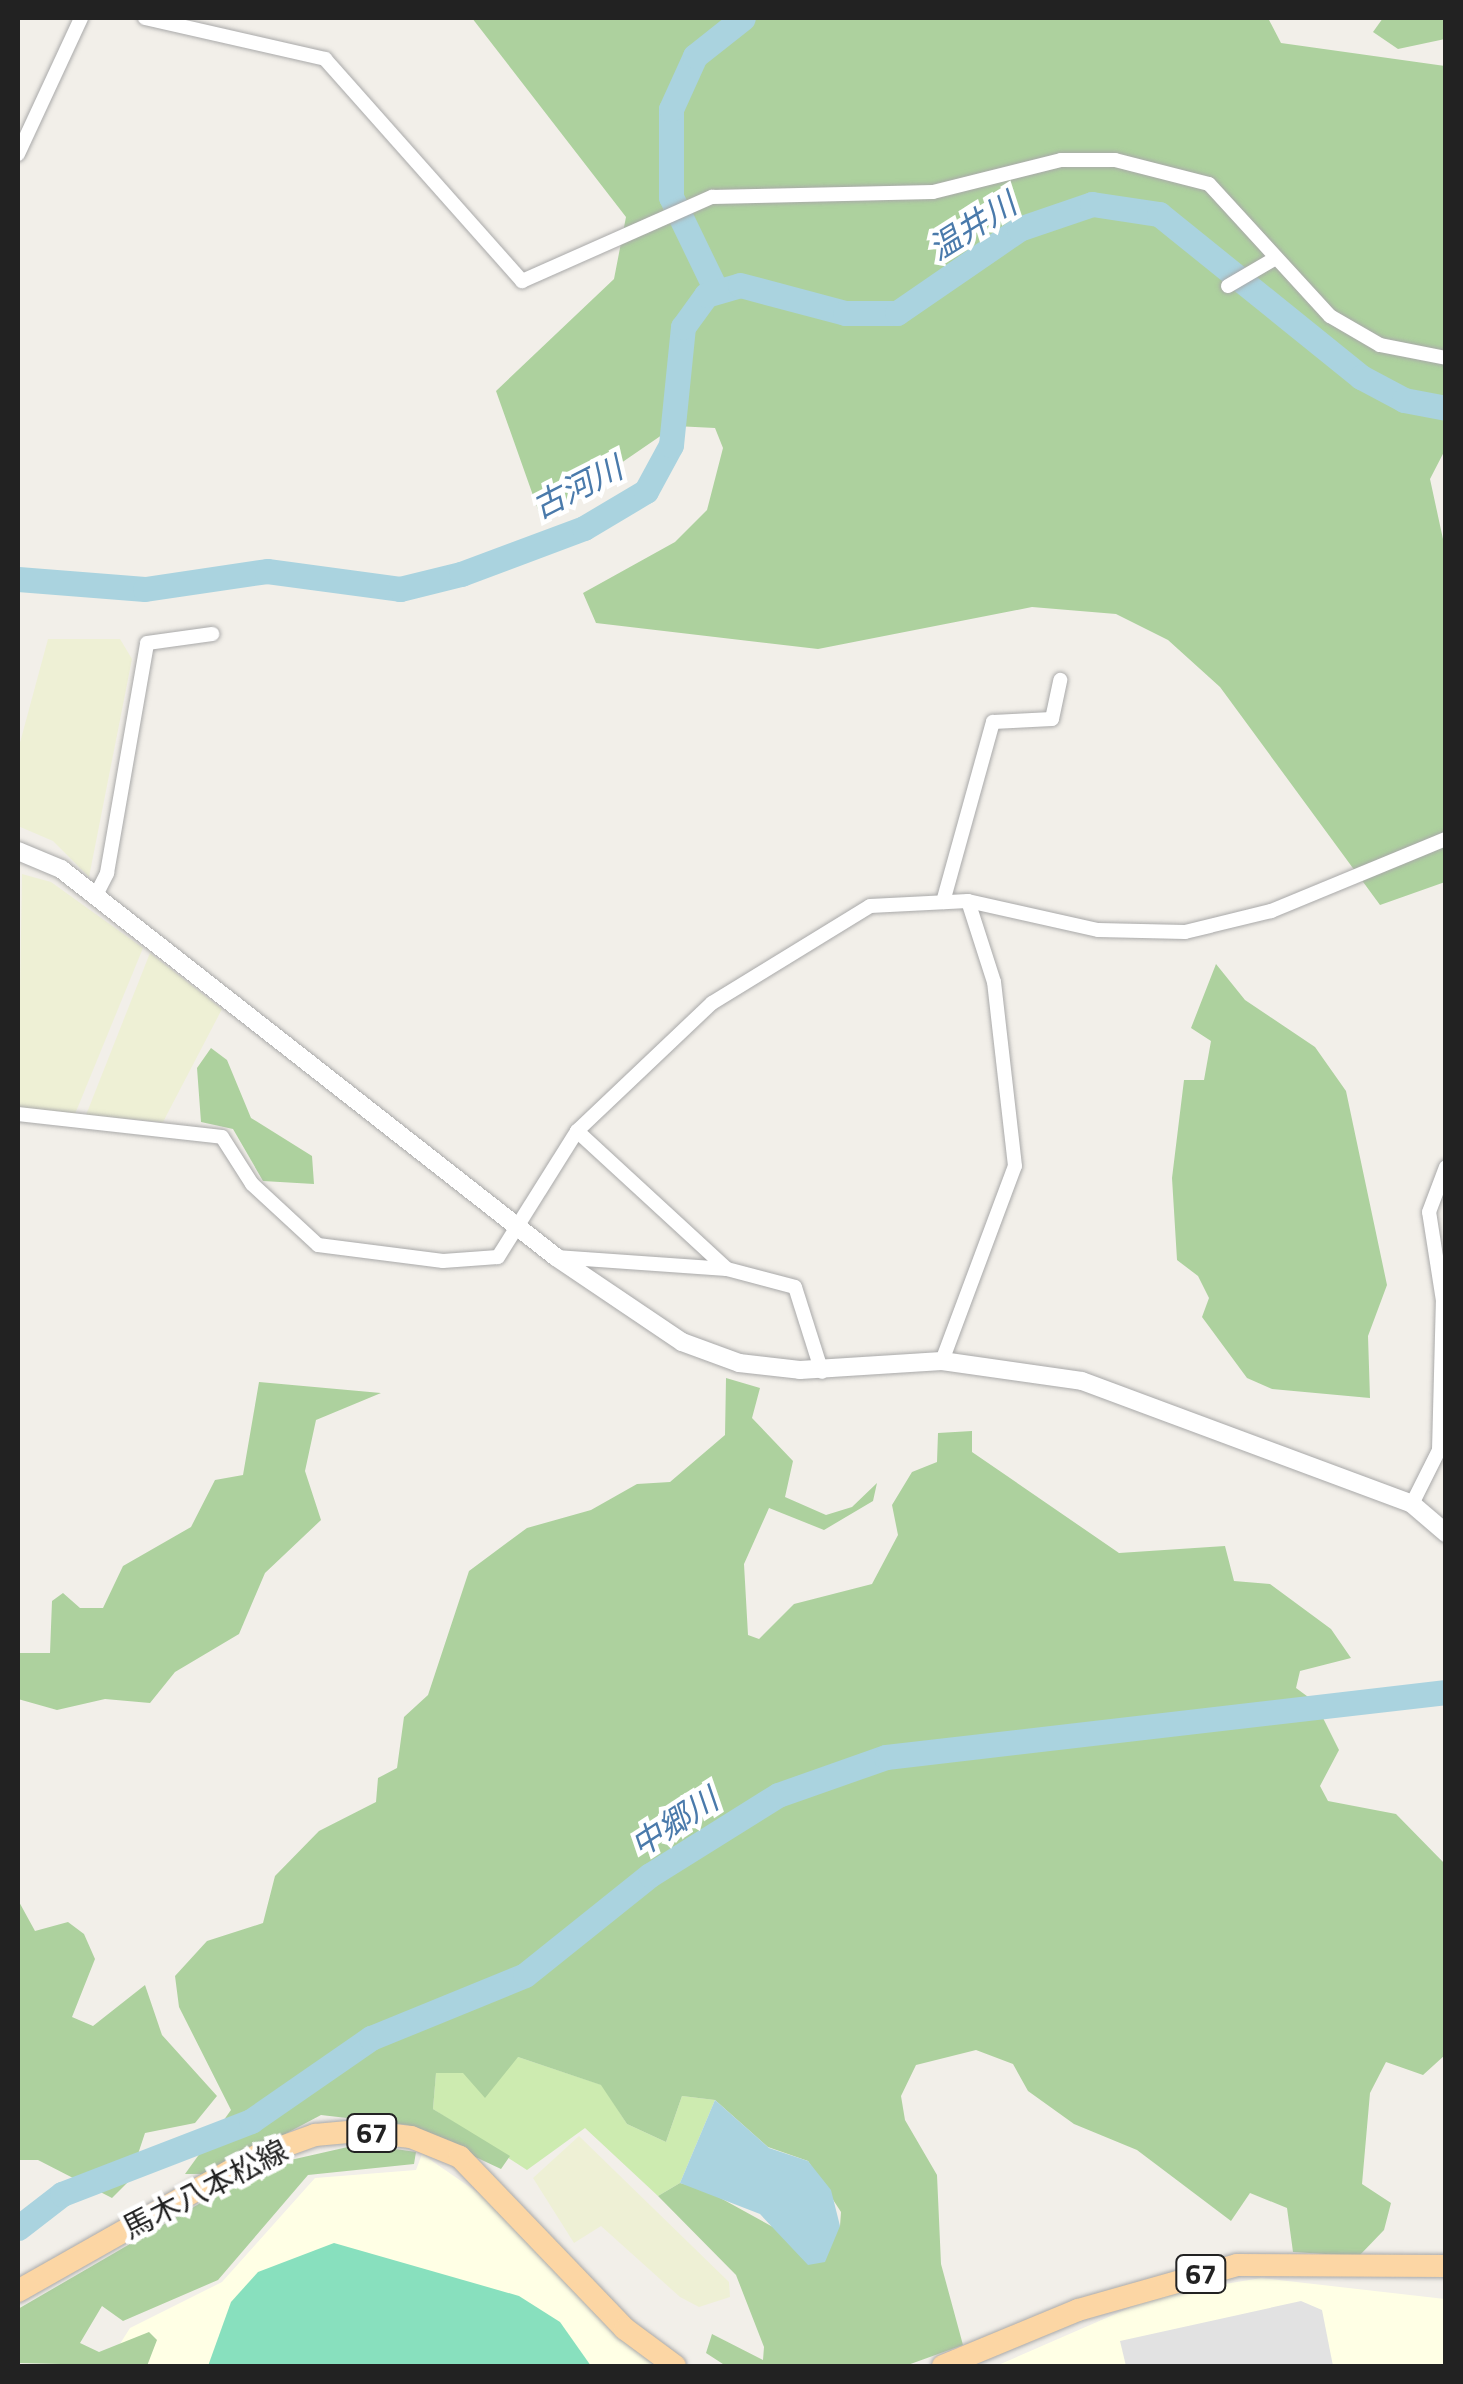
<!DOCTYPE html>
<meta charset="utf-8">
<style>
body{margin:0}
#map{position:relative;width:1463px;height:2384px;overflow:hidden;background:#f2efe9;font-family:"Titillium Web","Noto Sans JP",sans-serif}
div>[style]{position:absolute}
.education>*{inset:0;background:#ffffe5}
.farmland>*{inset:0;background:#eef0d5}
.grass>*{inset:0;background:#cdebb0}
.forest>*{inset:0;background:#add19e}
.pitch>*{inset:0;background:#88e0be}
.parking>*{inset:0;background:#e2e2e2}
.water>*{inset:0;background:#aad3df}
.river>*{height:25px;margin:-12.5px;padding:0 12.5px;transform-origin:12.5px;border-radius:12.5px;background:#aad3df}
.roads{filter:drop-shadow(0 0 2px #a9a9a9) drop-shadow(0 0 2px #a9a9a9)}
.minor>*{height:14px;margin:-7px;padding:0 7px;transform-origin:7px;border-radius:7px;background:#fff}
.tertiary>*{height:18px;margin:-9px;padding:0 9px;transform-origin:9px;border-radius:9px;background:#fff}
.primary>*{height:22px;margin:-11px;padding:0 11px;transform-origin:11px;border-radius:11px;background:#fcd6a4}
span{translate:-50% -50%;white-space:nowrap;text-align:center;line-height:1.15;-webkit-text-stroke:9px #fff;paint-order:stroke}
.shield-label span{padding:2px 8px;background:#fff;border:2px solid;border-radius:8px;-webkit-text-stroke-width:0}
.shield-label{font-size:28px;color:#222;font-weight:700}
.street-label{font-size:30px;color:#222}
.water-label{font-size:32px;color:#4a7aab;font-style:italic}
.frame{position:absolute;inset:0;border:20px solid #222;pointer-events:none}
</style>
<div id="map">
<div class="education">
<i style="clip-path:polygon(422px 2154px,490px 2201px,654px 2366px,106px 2366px,130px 2328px,222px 2282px,315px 2178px,416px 2170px)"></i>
<i style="clip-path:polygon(1261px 2278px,1445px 2299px,1445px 2366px,996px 2366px,1159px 2295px)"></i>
</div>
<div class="farmland">
<i style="clip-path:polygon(48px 639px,120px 639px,132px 659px,89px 877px,53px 841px,18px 826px,18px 750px)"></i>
<i style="clip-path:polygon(22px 874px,51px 882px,143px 948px,75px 1114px,18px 1109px)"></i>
<i style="clip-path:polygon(150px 953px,222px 1009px,163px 1122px,86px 1115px)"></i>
<i style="clip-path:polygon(579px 2136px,729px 2282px,730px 2297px,699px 2307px,680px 2297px,601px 2226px,574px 2243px,533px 2178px)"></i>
</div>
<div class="grass">
<i style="clip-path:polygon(518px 2057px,602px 2085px,627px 2124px,666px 2142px,682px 2096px,715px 2100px,680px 2183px,658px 2196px,585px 2128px,527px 2170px,433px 2109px,436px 2072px)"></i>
</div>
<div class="forest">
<i style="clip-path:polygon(472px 18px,1268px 18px,1281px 43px,1445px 66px,1446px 448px,1430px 479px,1446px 553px,1445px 882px,1380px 905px,1220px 687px,1168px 640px,1116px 614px,1032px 607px,818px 649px,596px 623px,583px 593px,675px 542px,707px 510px,723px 448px,715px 428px,675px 426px,541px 518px,496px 391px,614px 279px,626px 217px)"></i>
<i style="clip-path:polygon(1383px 18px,1445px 18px,1445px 39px,1398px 49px,1373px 32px)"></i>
<i style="clip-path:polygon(1216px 964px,1245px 1000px,1315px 1047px,1346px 1091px,1387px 1285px,1368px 1336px,1370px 1398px,1272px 1389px,1247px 1378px,1202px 1317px,1209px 1298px,1198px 1276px,1177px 1260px,1172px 1178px,1184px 1080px,1204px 1080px,1211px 1041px,1191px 1028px)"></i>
<i style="clip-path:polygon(211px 1048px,227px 1060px,251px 1118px,312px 1156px,314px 1184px,263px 1181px,233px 1129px,201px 1122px,197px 1068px)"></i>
<i style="clip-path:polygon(726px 1378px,760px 1388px,752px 1418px,793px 1461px,785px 1497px,826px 1515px,852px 1507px,877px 1483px,873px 1501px,824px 1530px,769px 1508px,744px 1564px,748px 1635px,759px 1639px,794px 1604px,872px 1584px,898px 1535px,892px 1505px,912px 1472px,937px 1462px,938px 1433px,972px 1431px,972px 1452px,1119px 1553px,1225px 1546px,1234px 1581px,1270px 1584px,1331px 1629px,1351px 1658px,1300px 1671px,1296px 1688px,1315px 1702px,1339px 1750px,1320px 1786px,1328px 1801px,1396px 1814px,1445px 1864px,1445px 2055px,1423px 2075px,1386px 2062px,1370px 2093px,1362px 2184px,1391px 2203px,1384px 2230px,1359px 2256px,1293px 2252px,1287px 2208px,1250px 2193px,1231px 2221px,1137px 2150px,1074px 2124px,1028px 2091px,1013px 2064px,976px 2050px,916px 2065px,901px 2096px,905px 2120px,937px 2175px,941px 2264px,963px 2345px,905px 2366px,726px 2366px,706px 2353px,712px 2334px,763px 2360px,764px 2347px,736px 2275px,658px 2196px,680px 2183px,704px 2189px,791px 2237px,840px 2226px,841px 2212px,808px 2161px,768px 2147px,715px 2100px,682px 2096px,666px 2142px,627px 2124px,601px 2085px,518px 2057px,485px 2098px,463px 2073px,436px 2073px,433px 2109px,510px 2156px,501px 2169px,407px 2125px,321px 2115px,210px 2174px,185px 2174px,231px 2110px,179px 2007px,175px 1976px,207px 1941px,263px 1923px,275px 1876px,319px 1831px,376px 1802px,378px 1778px,397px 1768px,404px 1717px,428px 1695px,469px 1571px,527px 1528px,591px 1510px,637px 1484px,670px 1482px,725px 1435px)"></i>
<i style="clip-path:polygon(259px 1382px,381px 1393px,316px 1420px,305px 1471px,321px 1520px,265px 1573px,239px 1634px,175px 1672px,150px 1703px,105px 1699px,57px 1710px,18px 1699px,18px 1653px,50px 1653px,52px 1601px,63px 1593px,80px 1608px,103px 1608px,123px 1566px,191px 1527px,215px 1480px,243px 1475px)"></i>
<i style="clip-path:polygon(18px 1900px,35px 1931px,68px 1922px,84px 1934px,95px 1959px,72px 2017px,93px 2026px,145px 1985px,162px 2035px,217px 2096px,195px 2123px,145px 2133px,129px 2181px,112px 2198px,38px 2160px,18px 2160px)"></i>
<i style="clip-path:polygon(361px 2144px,416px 2152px,414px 2164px,308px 2175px,218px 2280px,123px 2321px,102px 2306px,80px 2343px,99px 2352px,149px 2332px,157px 2340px,147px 2366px,18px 2363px,18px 2309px,264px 2166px)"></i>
</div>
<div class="pitch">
<i style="clip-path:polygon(334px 2243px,519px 2296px,560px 2322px,591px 2366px,208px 2366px,231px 2302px,258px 2272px)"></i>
</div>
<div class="parking">
<i style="clip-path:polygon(1301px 2301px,1322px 2310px,1333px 2366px,1126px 2366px,1120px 2341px)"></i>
</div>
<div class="water">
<i style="clip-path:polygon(715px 2100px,769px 2148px,808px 2161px,831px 2190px,840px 2226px,825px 2262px,808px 2265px,760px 2214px,680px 2183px)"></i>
</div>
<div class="river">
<i style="left:716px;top:290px;width:103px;rotate:-115.8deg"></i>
<i style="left:671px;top:197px;width:88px;rotate:-90deg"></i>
<i style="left:671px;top:109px;width:58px;rotate:-65.6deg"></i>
<i style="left:695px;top:56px;width:61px;rotate:-38.4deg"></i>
<i style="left:18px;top:579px;width:127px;rotate:4.5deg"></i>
<i style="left:145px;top:589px;width:123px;rotate:-8.4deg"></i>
<i style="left:267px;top:571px;width:134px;rotate:7.7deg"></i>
<i style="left:400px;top:589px;width:63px;rotate:-13.8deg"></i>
<i style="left:461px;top:574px;width:131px;rotate:-20.5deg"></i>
<i style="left:584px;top:528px;width:72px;rotate:-30.8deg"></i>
<i style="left:646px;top:491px;width:52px;rotate:-61.5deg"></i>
<i style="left:671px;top:445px;width:119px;rotate:-84.2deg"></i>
<i style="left:683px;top:327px;width:39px;rotate:-54deg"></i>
<i style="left:706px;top:295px;width:35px;rotate:-16deg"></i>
<i style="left:740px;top:285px;width:109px;rotate:14.9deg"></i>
<i style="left:845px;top:313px;width:52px"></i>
<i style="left:897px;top:313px;width:148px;rotate:-34.5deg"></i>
<i style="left:1019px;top:229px;width:77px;rotate:-18.9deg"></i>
<i style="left:1092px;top:204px;width:68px;rotate:8.5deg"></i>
<i style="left:1159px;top:214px;width:260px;rotate:38.9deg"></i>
<i style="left:1361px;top:377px;width:49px;rotate:28.1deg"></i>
<i style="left:1404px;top:400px;width:43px;rotate:10.8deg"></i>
<i style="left:18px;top:2228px;width:56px;rotate:-37.7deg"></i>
<i style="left:62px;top:2194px;width:203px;rotate:-21.1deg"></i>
<i style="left:251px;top:2121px;width:146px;rotate:-34.7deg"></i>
<i style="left:371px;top:2038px;width:166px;rotate:-22.2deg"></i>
<i style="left:525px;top:1975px;width:160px;rotate:-38.7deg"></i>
<i style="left:650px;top:1875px;width:151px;rotate:-32deg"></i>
<i style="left:778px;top:1795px;width:114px;rotate:-19.4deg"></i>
<i style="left:886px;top:1757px;width:564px;rotate:-6.62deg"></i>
</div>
<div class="roads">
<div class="minor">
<i style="left:145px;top:18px;width:185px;rotate:12.8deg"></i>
<i style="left:325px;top:59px;width:297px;rotate:48.4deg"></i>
<i style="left:522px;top:281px;width:208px;rotate:-23.9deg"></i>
<i style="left:712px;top:197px;width:221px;rotate:-1.3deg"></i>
<i style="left:933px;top:192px;width:132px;rotate:-14deg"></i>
<i style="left:1061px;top:160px;width:54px"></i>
<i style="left:1115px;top:160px;width:97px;rotate:14.3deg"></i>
<i style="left:1209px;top:184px;width:179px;rotate:47.5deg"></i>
<i style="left:1330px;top:316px;width:58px;rotate:30.1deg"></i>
<i style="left:1380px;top:345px;width:67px;rotate:11.1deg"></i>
<i style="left:18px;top:154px;width:150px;rotate:-65.1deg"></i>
<i style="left:1228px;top:286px;width:53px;rotate:-30.4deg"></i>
<i style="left:96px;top:895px;width:25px;rotate:-63deg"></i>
<i style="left:107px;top:873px;width:233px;rotate:-80.1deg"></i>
<i style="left:147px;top:643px;width:66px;rotate:-7.9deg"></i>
<i style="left:943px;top:902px;width:187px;rotate:-74.5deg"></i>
<i style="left:993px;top:722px;width:59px;rotate:-2.9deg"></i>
<i style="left:1052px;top:719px;width:40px;rotate:-78deg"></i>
<i style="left:18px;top:1114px;width:205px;rotate:6.4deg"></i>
<i style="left:222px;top:1137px;width:56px;rotate:57.4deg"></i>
<i style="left:252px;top:1184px;width:90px;rotate:42.7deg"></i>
<i style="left:318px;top:1245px;width:126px;rotate:7.3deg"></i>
<i style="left:443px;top:1261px;width:55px;rotate:-4.2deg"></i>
<i style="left:498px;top:1257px;width:149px;rotate:-57.9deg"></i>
<i style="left:577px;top:1131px;width:186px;rotate:-43.5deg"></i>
<i style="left:712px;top:1003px;width:185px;rotate:-31.5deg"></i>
<i style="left:870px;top:906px;width:98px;rotate:-2.9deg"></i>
<i style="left:968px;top:901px;width:133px;rotate:12.6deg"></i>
<i style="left:1098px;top:930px;width:87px;rotate:1.3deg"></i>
<i style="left:1185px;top:932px;width:89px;rotate:-13.7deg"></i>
<i style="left:1271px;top:911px;width:189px;rotate:-22.4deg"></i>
<i style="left:577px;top:1131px;width:204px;rotate:42.6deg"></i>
<i style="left:727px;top:1269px;width:70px;rotate:14.8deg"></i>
<i style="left:795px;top:1287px;width:89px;rotate:72.4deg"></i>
<i style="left:556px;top:1257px;width:171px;rotate:4deg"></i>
<i style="left:942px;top:1361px;width:208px;rotate:-69.5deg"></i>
<i style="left:1015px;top:1166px;width:185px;rotate:-96.5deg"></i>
<i style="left:994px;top:982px;width:85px;rotate:-107.8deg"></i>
<i style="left:1412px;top:1504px;width:60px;rotate:-63.4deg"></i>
<i style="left:1439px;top:1450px;width:149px;rotate:-88.5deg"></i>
<i style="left:1443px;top:1301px;width:90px;rotate:-98.9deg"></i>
<i style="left:1429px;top:1212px;width:48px;rotate:-69.3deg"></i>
</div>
<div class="tertiary">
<i style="left:18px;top:851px;width:47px;rotate:22.7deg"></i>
<i style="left:61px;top:869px;width:629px;rotate:38.09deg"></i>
<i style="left:556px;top:1257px;width:152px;rotate:34deg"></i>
<i style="left:682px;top:1342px;width:61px;rotate:20.2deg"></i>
<i style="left:739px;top:1363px;width:61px;rotate:6.5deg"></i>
<i style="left:800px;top:1370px;width:142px;rotate:-3.6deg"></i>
<i style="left:942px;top:1361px;width:141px;rotate:8.1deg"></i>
<i style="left:1082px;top:1381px;width:352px;rotate:20.4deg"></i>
<i style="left:1412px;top:1504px;width:45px;rotate:40.5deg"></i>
</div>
<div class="primary">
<i style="left:18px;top:2291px;width:274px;rotate:-29.5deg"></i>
<i style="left:257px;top:2156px;width:62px;rotate:-19.9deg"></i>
<i style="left:315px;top:2135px;width:44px;rotate:-5.2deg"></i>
<i style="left:359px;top:2131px;width:52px;rotate:6.6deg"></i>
<i style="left:411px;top:2137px;width:53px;rotate:22.2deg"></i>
<i style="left:460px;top:2157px;width:238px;rotate:46.2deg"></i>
<i style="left:625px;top:2329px;width:62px;rotate:36.5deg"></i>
<i style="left:943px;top:2366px;width:146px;rotate:-22.5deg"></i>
<i style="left:1078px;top:2310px;width:165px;rotate:-15.8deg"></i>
<i style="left:1237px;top:2265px;width:209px;rotate:0.3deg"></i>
</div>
</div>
<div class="shield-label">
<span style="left:372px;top:2133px">67</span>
<span style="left:1201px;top:2274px">67</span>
</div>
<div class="street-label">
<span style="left:205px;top:2189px;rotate:-27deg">馬木八本松線</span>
</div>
<div class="water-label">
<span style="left:972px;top:226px;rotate:-32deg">温井川</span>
<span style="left:577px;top:487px;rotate:-27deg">古河川</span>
<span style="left:674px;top:1822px;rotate:-33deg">中郷川</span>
</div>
<div class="frame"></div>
</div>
